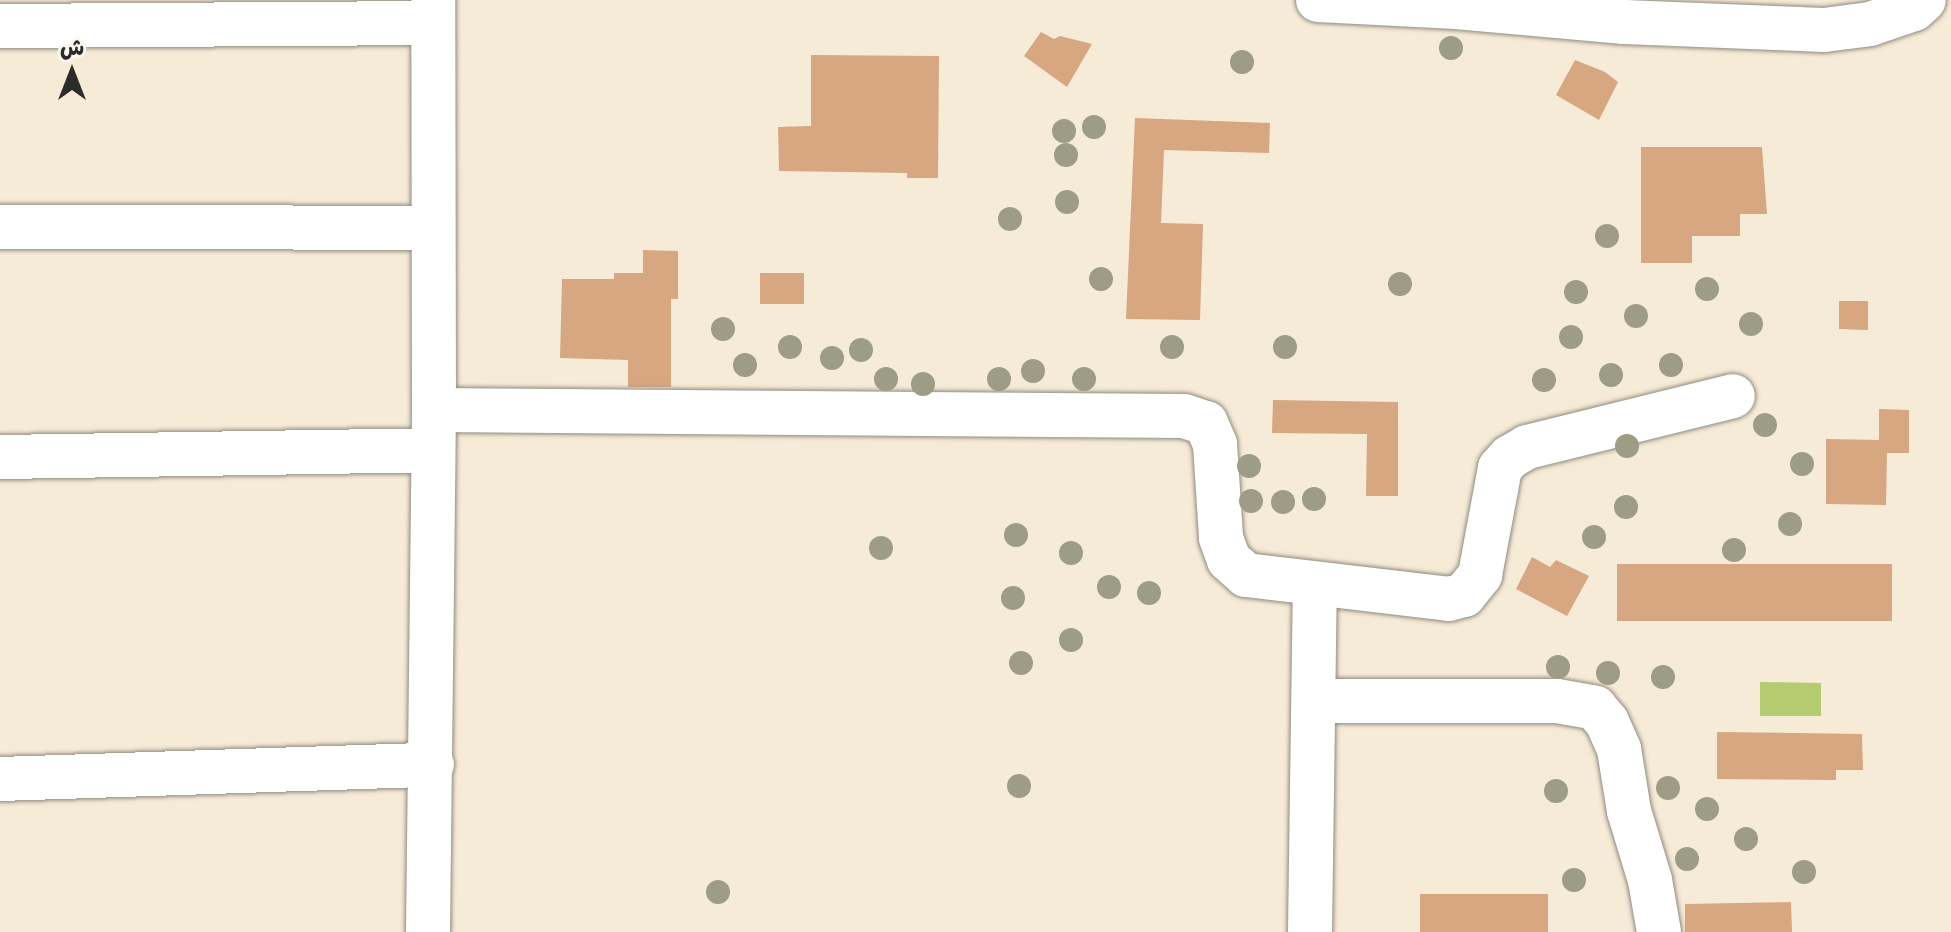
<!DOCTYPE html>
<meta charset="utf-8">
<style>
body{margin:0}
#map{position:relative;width:1951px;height:932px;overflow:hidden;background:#f6ebd6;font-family:Pangolin,"Playpen Sans Arabic",sans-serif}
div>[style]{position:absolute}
.green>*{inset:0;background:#b5cb70}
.building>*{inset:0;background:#d6a780}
.roads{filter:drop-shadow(0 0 2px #908b80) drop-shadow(0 0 2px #908b80)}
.minor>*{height:44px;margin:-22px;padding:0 22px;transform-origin:22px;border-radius:22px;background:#fff}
.trees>*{width:24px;height:24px;margin:-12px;border-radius:50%;background:#9d9c84}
span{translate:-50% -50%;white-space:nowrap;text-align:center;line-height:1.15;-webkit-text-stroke:6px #fbf7ec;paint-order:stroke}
.north{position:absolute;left:32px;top:32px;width:80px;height:80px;-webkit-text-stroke:6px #fbf7ec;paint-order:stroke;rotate:0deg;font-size:22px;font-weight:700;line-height:32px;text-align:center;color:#2b2b2b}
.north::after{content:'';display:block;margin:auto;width:28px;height:36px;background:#2b2b2b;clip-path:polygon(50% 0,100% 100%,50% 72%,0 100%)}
</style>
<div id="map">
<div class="green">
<i style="clip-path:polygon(1760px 682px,1821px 683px,1821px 716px,1760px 716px)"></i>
</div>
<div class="building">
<i style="clip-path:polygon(1041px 32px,1054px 39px,1060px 36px,1092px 44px,1067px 87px,1024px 56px)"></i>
<i style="clip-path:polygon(811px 55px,939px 56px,938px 178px,907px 178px,907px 173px,779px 171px,778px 127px,811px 126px)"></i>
<i style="clip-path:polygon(1575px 60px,1605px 72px,1618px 82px,1599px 120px,1556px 95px)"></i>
<i style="clip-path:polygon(1135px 118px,1270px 123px,1269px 153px,1164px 150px,1161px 223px,1203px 224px,1200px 320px,1126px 319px)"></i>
<i style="clip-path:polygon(1641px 147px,1762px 147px,1767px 214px,1740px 214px,1740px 236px,1692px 236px,1692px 263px,1641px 263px)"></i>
<i style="clip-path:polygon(643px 250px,678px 251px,678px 299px,671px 299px,671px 387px,628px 387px,628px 360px,560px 358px,562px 279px,614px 279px,614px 273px,643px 273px)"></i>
<i style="clip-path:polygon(760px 273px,804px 273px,804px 304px,760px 304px)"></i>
<i style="clip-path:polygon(1839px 301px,1868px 301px,1868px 330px,1839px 329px)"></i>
<i style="clip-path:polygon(1273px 400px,1398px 402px,1398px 496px,1366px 496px,1367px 434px,1272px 433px)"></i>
<i style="clip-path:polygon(1879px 409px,1909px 410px,1909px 453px,1887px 453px,1886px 505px,1826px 504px,1826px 439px,1879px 440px)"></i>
<i style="clip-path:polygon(1532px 557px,1550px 567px,1556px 560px,1589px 576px,1567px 616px,1516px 589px)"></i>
<i style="clip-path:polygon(1617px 564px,1892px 564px,1892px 621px,1617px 621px)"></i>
<i style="clip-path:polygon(1717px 732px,1862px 734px,1863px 770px,1836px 770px,1836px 780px,1717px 779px)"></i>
<i style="clip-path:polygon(1420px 894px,1548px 894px,1548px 932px,1420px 932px)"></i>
<i style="clip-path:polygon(1791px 902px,1792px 932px,1685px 932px,1685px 904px)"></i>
</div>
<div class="roads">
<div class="minor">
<i style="left:1318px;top:0;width:138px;rotate:2.9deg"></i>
<i style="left:1456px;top:7px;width:169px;rotate:5.1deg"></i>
<i style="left:1624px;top:22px;width:200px;rotate:2.3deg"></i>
<i style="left:1824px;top:30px;width:46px;rotate:-7.4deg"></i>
<i style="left:1870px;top:24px;width:46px;rotate:-18.8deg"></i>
<i style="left:1914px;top:9px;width:13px;rotate:-42deg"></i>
<i style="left:0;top:26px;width:433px;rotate:-0.4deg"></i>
<i style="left:0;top:227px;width:433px;rotate:0.1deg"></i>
<i style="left:434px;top:410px;width:750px;rotate:0.46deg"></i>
<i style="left:1184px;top:416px;width:23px;rotate:18deg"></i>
<i style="left:1206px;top:423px;width:23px;rotate:67deg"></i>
<i style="left:1215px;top:444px;width:94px;rotate:86.3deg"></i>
<i style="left:1221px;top:538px;width:23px;rotate:70deg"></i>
<i style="left:1229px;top:560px;width:23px;rotate:41deg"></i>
<i style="left:1246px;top:575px;width:204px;rotate:6.7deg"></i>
<i style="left:1449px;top:599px;width:16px;rotate:-15deg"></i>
<i style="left:1464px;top:595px;width:26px;rotate:-51deg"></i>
<i style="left:1480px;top:575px;width:109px;rotate:-79.4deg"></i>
<i style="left:1500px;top:468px;width:15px;rotate:-48deg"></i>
<i style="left:1510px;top:457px;width:20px;rotate:-30deg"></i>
<i style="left:1527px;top:447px;width:212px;rotate:-13.9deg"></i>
<i style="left:0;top:457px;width:433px;rotate:-0.9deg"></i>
<i style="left:1314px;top:701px;width:243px"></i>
<i style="left:1557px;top:701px;width:39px;rotate:10deg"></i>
<i style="left:1595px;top:708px;width:18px;rotate:49deg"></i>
<i style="left:1607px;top:722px;width:30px;rotate:66deg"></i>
<i style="left:1619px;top:749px;width:63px;rotate:80.8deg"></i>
<i style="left:1629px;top:811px;width:72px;rotate:73.1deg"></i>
<i style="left:1650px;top:880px;width:53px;rotate:80.2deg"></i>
<i style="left:0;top:779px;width:432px;rotate:-1.9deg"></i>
<i style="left:428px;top:932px;width:522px;rotate:-89.34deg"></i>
<i style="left:434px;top:410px;width:410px;rotate:-90.1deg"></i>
<i style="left:1310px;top:932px;width:347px;rotate:-89.2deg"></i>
</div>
</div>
<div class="trees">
<i style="left:1451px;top:48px"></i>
<i style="left:1242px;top:62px"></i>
<i style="left:1094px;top:127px"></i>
<i style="left:1064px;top:131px"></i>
<i style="left:1066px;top:155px"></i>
<i style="left:1067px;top:202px"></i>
<i style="left:1010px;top:219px"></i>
<i style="left:1607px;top:236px"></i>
<i style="left:1101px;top:279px"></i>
<i style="left:1400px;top:284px"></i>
<i style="left:1707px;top:289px"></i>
<i style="left:1576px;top:292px"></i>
<i style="left:1636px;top:316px"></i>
<i style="left:1751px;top:324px"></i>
<i style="left:723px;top:329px"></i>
<i style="left:1571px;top:337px"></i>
<i style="left:790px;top:347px"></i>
<i style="left:1172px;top:347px"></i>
<i style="left:1285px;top:347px"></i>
<i style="left:861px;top:350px"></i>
<i style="left:832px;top:358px"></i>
<i style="left:745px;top:365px"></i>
<i style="left:1671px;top:365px"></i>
<i style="left:1033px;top:371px"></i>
<i style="left:1611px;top:375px"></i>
<i style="left:886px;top:379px"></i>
<i style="left:999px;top:379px"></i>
<i style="left:1084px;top:379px"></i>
<i style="left:1544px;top:380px"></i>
<i style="left:923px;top:384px"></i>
<i style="left:1765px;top:425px"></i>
<i style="left:1627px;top:446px"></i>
<i style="left:1802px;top:464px"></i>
<i style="left:1249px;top:466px"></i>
<i style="left:1314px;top:499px"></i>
<i style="left:1251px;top:501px"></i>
<i style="left:1283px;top:502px"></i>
<i style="left:1626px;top:507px"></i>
<i style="left:1790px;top:524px"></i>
<i style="left:1016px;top:535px"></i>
<i style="left:1594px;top:537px"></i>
<i style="left:881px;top:548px"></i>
<i style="left:1734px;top:550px"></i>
<i style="left:1071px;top:553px"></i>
<i style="left:1109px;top:587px"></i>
<i style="left:1149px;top:593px"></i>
<i style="left:1013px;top:598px"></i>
<i style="left:1071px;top:640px"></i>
<i style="left:1021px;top:663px"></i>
<i style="left:1558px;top:667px"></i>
<i style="left:1608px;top:673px"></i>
<i style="left:1663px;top:677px"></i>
<i style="left:1019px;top:786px"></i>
<i style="left:1668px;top:788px"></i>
<i style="left:1556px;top:791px"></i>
<i style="left:1707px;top:809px"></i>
<i style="left:1746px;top:839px"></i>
<i style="left:1687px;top:859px"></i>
<i style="left:1804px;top:872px"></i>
<i style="left:1574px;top:880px"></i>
<i style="left:718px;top:892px"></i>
</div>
<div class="north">ش</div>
</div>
